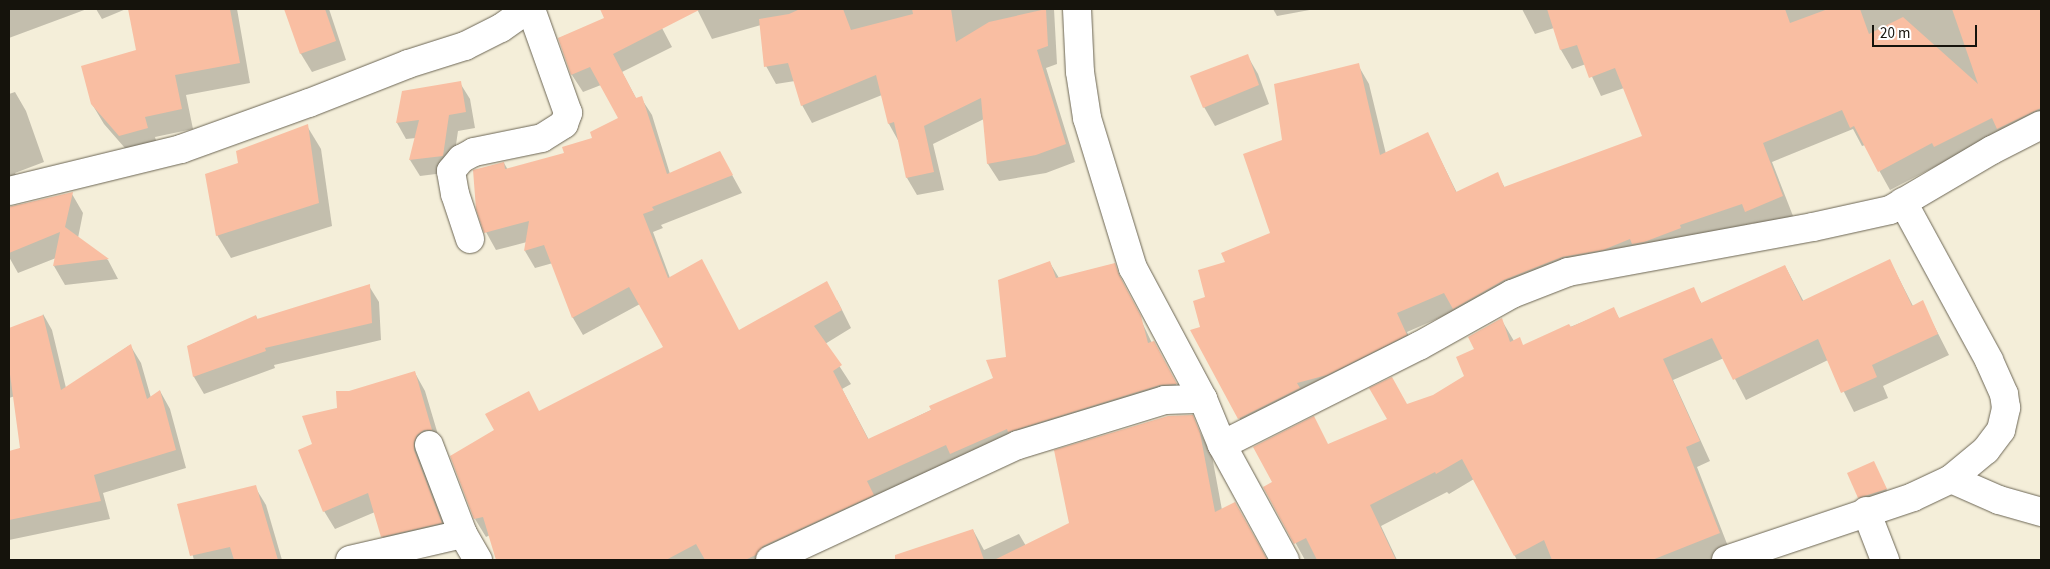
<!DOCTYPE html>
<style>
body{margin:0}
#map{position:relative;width:2050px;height:569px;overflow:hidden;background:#f4eed9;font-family:"Source Sans 3",sans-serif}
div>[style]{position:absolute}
.shadow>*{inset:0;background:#0003}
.building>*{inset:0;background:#f9bea2}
.roads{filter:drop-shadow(0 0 1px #6c6655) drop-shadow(0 0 1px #6c6655)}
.minor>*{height:28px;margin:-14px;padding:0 14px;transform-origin:14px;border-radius:14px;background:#fff}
span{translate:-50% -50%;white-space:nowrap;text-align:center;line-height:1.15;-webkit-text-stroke:5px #fff;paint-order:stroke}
.frame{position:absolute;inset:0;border:10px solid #15130c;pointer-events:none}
.scale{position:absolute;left:1872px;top:25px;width:105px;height:22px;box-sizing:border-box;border:2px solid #15130c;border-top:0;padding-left:6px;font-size:15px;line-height:18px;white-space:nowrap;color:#15130c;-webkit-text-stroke:4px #fff;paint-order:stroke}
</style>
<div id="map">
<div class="shadow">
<i style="clip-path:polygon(9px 9px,87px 9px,9px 38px)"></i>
<i style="clip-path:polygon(96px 9px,126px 9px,102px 19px)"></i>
<i style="clip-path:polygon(129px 9px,237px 9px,250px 83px,186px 95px,193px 129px,155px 137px,158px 147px,131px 155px,104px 124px,92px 104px,138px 51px)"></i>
<i style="clip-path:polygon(285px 9px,329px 9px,346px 60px,312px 72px,301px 54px)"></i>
<i style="clip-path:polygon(613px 9px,652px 9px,672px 47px,622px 72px,637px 100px,641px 98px,652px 115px,670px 174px,720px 153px,742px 193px,661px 225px,663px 228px,653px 232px,670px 278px,739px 331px,837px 300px,851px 328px,825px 344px,851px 384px,842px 389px,869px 440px,995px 379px,1007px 358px,1050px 263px,1059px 278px,1114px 264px,1152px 343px,1186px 402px,1020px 450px,781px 560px,498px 560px,490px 535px,486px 537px,475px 519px,540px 412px,665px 348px,640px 304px,583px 335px,573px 318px,553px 263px,535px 268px,525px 251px,527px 242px,496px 250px,486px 232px,504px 163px,508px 170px,565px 154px,594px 138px,620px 118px,601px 85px,583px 92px,572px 75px,559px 38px,606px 19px,603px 14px)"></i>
<i style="clip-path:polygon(697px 9px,1054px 9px,1057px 64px,1046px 68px,1075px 162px,1046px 173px,999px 181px,988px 164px,984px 119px,933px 144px,944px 190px,917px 195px,907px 178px,899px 142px,889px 124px,882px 95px,812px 123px,802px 105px,795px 81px,776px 84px,766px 66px,761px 25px,712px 39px)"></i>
<i style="clip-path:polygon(1273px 9px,1315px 9px,1277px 16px)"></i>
<i style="clip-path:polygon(1522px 9px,2041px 9px,2041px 133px,1946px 166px,1944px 162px,1890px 190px,1865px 145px,1862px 146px,1853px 129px,1772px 162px,1793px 216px,1757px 230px,1753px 223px,1690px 245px,1455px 311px,1407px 332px,1417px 354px,1250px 438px,1192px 331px,1202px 328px,1207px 298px,1227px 263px,1271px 234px,1283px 141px,1358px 65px,1369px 84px,1386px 154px,1428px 134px,1457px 193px,1497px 174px,1505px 188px,1644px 136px,1624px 88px,1601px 96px,1586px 64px,1572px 69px,1561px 50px,1554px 28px,1535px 34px)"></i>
<i style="clip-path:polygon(1247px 55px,1258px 74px,1269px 104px,1215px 126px,1204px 107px)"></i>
<i style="clip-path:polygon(460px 83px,470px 99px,475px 128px,458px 131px,452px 172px,420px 176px,410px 160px,416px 138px,406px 139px,397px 123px,403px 92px)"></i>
<i style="clip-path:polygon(15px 92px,26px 111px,44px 162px,15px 173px,24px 193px,9px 200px,9px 94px)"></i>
<i style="clip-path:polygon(307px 126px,321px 149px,332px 226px,231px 258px,217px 235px,240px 164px)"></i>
<i style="clip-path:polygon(72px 194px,83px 213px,78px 238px,108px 260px,118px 279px,65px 285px,54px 266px,56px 258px,18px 273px,9px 257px,9px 207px)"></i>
<i style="clip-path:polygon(1890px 261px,1913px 306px,1922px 302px,1949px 355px,1883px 386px,1888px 398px,1854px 412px,1828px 360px,1746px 400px,1724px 358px,1673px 380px,1710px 461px,1697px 467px,1731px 554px,1715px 560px,1517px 560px,1474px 479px,1449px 494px,1447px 492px,1381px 526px,1397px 560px,1305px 560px,1265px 488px,1329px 445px,1389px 420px,1407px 405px,1433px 396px,1465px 377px,1476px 350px,1501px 319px,1514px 341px,1524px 346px,1614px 309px,1620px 320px,1693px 289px,1702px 304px,1785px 266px,1804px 302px)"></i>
<i style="clip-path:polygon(369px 286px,379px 302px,381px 340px,274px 365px,275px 368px,204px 394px,194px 377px,188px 346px,256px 316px,258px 320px)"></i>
<i style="clip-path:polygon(43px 314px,52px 330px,66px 388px,130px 345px,141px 363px,151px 398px,160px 391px,170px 409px,186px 468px,103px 493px,110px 519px,9px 540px,9px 453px,21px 448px,18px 424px)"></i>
<i style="clip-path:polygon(9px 348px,15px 396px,9px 398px)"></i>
<i style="clip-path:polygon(415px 373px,425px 391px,442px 448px,451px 541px,393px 554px,382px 536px,375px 512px,335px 529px,324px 511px,314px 445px,349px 392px)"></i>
<i style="clip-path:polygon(1192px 416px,1212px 456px,1222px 510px,1247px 525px,1267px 560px,920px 560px,944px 550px,973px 530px,984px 550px,1019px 534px,1026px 546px,1070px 524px)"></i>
<i style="clip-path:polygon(1874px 463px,1891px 499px,1865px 507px,1859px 497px)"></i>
<i style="clip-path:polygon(255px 487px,266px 505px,282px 560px,194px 560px,179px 505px)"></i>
</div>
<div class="building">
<i style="clip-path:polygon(128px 9px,230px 9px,240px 63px,175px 75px,182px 109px,145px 117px,148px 128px,119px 136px,91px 104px,81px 66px,136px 50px)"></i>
<i style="clip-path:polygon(284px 9px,325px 9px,336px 41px,300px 54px)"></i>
<i style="clip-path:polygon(600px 9px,701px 9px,613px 54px,636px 98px,642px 96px,667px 174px,720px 151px,733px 175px,652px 207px,654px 210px,643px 214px,668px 278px,702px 259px,739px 330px,827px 281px,842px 310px,814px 326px,842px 365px,833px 371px,868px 439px,931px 410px,929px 406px,993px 378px,986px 360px,1006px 357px,998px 280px,1050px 261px,1056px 278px,1115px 263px,1119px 275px,1141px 316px,1148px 343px,1154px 341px,1177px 384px,1160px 385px,1008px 432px,1007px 429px,950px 454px,946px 445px,867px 481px,874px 495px,763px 546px,756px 555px,745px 560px,705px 560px,696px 544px,666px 560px,496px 560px,483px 517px,474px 519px,450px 456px,494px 430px,485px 414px,529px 391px,539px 411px,663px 347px,629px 287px,572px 318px,544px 245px,524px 251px,529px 221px,484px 233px,476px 209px,473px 170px,504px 162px,505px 169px,564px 153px,562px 147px,592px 138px,590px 132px,618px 118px,590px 67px,571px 75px,558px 38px,604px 18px)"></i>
<i style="clip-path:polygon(800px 9px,843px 9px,851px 30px,913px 14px,912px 9px,951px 9px,956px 42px,989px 22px,1046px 9px,1048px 46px,1037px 50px,1066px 144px,1036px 155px,987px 164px,981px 98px,924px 126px,934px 172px,906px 178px,894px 122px,888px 124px,876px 75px,801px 106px,788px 63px,764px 67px,759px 19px,789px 14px)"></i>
<i style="clip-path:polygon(1547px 9px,1785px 9px,1790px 23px,1828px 9px,1860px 9px,1869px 34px,1903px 17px,1978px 84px,1952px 9px,2041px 9px,2041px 108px,1997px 129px,1992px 118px,1934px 147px,1932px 143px,1878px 172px,1854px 126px,1850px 128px,1842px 110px,1763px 143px,1783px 196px,1745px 212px,1742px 204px,1680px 225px,1681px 228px,1644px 242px,1632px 244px,1630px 239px,1603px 250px,1562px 257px,1504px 280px,1453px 309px,1444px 293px,1397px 313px,1407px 335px,1327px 375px,1297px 383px,1300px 388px,1238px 419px,1190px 330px,1200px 327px,1193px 301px,1205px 297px,1198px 270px,1225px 262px,1221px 253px,1270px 233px,1243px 154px,1282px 140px,1274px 84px,1359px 63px,1380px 155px,1428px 132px,1456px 192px,1498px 172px,1504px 187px,1642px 136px,1615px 68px,1589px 78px,1577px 45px,1560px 50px)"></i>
<i style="clip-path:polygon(1248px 54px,1259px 85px,1203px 108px,1190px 76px)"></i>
<i style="clip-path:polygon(461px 81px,466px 112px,449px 115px,443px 156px,409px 160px,419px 120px,396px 123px,402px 91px)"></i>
<i style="clip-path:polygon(308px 124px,319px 203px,216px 236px,205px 174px,238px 163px,236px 151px)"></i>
<i style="clip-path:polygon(73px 192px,65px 227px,109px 259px,53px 266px,60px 232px,9px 253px,9px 207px)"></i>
<i style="clip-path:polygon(1890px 259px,1912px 306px,1923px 300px,1938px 334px,1872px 365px,1877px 377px,1841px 393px,1818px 339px,1733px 380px,1712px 338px,1663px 359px,1700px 441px,1686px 447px,1720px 533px,1652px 560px,1552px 560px,1544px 540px,1514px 556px,1462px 459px,1436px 474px,1435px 472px,1370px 505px,1396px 560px,1317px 560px,1306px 538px,1294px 544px,1263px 487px,1272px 482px,1253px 447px,1314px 416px,1328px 444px,1387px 419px,1369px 388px,1392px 377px,1407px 404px,1433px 395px,1464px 376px,1456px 357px,1474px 349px,1468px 337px,1502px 318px,1510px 342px,1520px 337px,1523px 345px,1569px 324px,1571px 327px,1614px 307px,1619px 318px,1694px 287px,1701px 303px,1785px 265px,1802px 301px)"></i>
<i style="clip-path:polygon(370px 284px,372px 323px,265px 348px,266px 351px,193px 377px,187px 346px,256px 315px,257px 319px)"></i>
<i style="clip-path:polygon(43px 315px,61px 390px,131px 344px,147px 399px,160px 390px,176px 450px,94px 475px,101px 501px,9px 520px,9px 451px,20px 448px,9px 367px,9px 328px)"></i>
<i style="clip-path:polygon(415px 371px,432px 430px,424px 430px,417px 435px,414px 442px,414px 450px,442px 523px,381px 537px,368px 493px,323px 512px,298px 450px,312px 444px,302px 416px,337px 408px,336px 391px,349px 391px)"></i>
<i style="clip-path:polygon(1193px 415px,1200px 433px,1215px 512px,1235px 502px,1267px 559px,994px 560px,1069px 523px,1054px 450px,1168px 416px)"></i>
<i style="clip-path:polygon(1874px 461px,1887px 489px,1858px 498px,1847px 473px)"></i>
<i style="clip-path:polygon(256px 485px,278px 560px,234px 560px,230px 547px,190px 556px,177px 504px)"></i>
<i style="clip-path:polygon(973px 529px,984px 560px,895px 560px,895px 555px)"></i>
</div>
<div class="roads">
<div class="minor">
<i style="left:1077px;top:9px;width:63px;rotate:87.3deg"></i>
<i style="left:1080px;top:72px;width:47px;rotate:81.3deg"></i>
<i style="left:1087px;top:118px;width:157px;rotate:73deg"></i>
<i style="left:1133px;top:268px;width:149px;rotate:61.9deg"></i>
<i style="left:1203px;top:399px;width:50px;rotate:67.6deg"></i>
<i style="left:1222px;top:445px;width:131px;rotate:61.3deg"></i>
<i style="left:9px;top:191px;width:177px;rotate:-13.7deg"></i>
<i style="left:181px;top:149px;width:136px;rotate:-19.8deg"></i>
<i style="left:309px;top:103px;width:106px;rotate:-21.5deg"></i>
<i style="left:408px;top:64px;width:60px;rotate:-17.5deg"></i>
<i style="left:465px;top:46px;width:40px;rotate:-26.6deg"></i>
<i style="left:501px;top:28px;width:33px;rotate:-35deg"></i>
<i style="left:470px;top:239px;width:47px;rotate:-108.4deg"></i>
<i style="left:455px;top:194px;width:23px;rotate:-100deg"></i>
<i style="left:451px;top:171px;width:16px;rotate:-50deg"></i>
<i style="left:461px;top:159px;width:15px;rotate:-28deg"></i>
<i style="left:474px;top:152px;width:69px;rotate:-11.6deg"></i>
<i style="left:542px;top:138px;width:26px;rotate:-32deg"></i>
<i style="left:564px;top:124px;width:12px;rotate:-70deg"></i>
<i style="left:568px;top:113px;width:110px;rotate:-109.6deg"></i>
<i style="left:429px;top:445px;width:95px;rotate:69.1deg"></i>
<i style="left:463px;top:534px;width:30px;rotate:60deg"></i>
<i style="left:1222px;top:445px;width:220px;rotate:-26.7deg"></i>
<i style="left:1419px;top:346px;width:107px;rotate:-29.2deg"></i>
<i style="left:1512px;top:294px;width:60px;rotate:-21.4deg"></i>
<i style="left:1568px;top:272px;width:249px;rotate:-10.4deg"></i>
<i style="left:1813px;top:227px;width:79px;rotate:-12.4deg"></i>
<i style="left:1890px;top:210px;width:118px;rotate:-30.5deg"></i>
<i style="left:1992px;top:150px;width:55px;rotate:-27deg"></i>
<i style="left:1951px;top:479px;width:52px;rotate:23.6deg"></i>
<i style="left:1999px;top:500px;width:44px;rotate:15.9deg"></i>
<i style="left:1866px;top:511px;width:53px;rotate:68.8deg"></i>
<i style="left:350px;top:560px;width:116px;rotate:-13deg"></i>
<i style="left:770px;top:560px;width:273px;rotate:-24.9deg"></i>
<i style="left:1018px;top:445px;width:154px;rotate:-17deg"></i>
<i style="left:1165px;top:400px;width:38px;rotate:-2deg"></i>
<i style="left:1726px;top:560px;width:197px;rotate:-18.6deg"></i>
<i style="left:1913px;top:497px;width:42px;rotate:-25.3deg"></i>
<i style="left:1951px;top:479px;width:45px;rotate:-39.6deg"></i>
<i style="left:1986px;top:450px;width:25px;rotate:-53deg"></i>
<i style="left:2001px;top:430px;width:23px;rotate:-77deg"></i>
<i style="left:2006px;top:408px;width:14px;rotate:-98deg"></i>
<i style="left:2004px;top:394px;width:37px;rotate:-114deg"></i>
<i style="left:1989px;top:360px;width:180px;rotate:-118.6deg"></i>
</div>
</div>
<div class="frame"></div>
<div class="scale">20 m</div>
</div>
